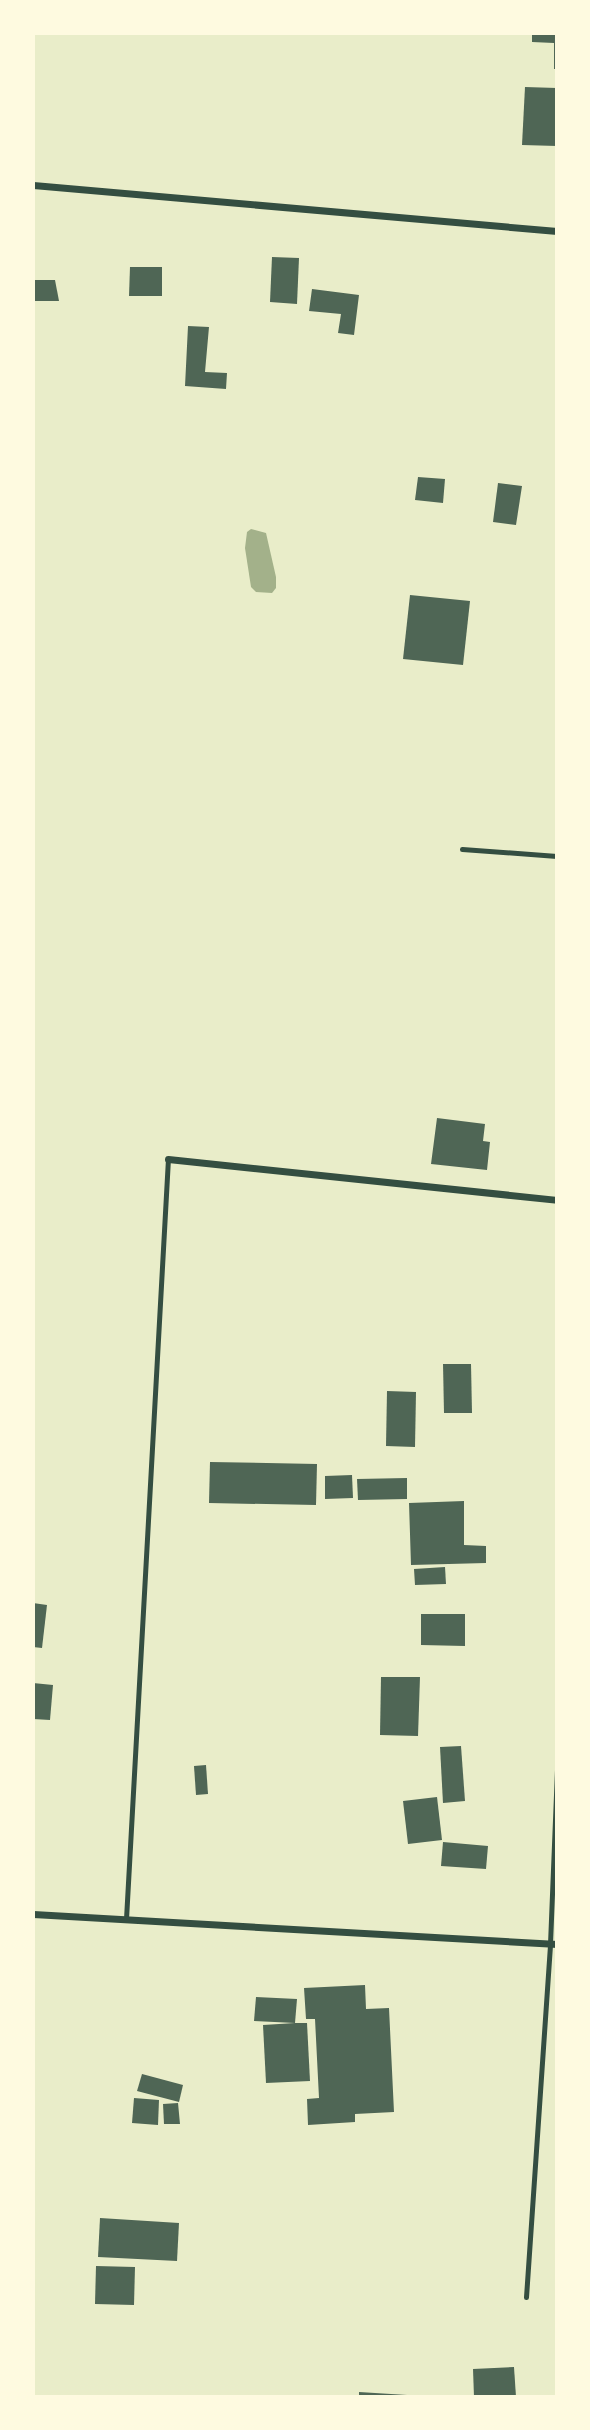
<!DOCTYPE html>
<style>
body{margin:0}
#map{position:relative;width:590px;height:2430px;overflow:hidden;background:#e9edc9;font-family:"Fira Sans Condensed",sans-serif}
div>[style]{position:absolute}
.water>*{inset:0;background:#a3b18a}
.building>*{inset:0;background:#4f6655}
.service>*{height:5px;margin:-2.5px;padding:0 2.5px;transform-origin:2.5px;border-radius:2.5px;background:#344e41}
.minor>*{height:7px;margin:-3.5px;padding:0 3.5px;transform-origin:3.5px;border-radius:3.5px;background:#344e41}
span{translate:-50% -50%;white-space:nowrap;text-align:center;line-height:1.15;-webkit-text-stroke:7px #fefae0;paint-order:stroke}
.frame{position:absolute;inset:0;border:35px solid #fefae0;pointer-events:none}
</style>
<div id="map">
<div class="water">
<i style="clip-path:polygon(251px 529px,266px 533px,276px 577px,276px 588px,272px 593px,256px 592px,251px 587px,245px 548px,247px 532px)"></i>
</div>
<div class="building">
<i style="clip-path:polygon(532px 33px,557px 33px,557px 69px,554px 69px,554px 43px,532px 42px)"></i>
<i style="clip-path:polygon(525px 87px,557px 88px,557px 146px,522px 145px)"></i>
<i style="clip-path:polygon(272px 257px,299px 258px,297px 304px,270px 302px)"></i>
<i style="clip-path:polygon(130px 267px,162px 267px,162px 296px,129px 296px)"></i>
<i style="clip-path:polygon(33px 280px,55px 280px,59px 301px,34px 301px)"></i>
<i style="clip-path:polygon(312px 289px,359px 295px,354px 335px,338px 333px,341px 314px,309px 311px)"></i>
<i style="clip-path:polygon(188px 326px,209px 327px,205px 372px,227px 373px,226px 389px,185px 386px)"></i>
<i style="clip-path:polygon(418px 477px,445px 479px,443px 503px,415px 500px)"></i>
<i style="clip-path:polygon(498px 483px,522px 486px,516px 525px,493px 522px)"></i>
<i style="clip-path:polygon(410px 595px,470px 601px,463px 665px,403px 659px)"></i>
<i style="clip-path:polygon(437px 1118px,485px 1124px,483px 1141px,490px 1142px,487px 1170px,431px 1164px)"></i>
<i style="clip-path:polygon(443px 1364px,471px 1364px,472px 1413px,444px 1413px)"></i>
<i style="clip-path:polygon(387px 1391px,416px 1392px,415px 1447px,386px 1446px)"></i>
<i style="clip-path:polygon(210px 1462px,317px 1464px,316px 1505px,209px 1503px)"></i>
<i style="clip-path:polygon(352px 1475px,353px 1498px,325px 1499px,325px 1476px)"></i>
<i style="clip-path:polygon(407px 1478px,407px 1499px,358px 1500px,357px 1479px)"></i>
<i style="clip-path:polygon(464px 1501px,464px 1545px,486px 1546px,486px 1563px,411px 1565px,409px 1503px)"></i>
<i style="clip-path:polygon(445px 1567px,446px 1584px,415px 1585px,414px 1569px)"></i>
<i style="clip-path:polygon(33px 1603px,47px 1605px,42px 1648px,33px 1647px)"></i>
<i style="clip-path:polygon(421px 1614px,465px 1614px,465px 1646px,421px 1645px)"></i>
<i style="clip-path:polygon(381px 1677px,420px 1677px,418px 1736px,380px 1735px)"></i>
<i style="clip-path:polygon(33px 1683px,53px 1685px,50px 1720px,33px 1719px)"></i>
<i style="clip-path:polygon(461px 1746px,465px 1801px,443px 1803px,440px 1747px)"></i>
<i style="clip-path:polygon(206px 1765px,208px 1794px,196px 1795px,194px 1766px)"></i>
<i style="clip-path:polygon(437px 1797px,442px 1840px,408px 1844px,403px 1801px)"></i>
<i style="clip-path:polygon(443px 1842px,488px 1846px,486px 1869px,441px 1866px)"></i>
<i style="clip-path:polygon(365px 1985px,366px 2009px,389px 2008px,394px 2112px,355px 2114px,355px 2122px,308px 2125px,307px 2099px,319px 2098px,315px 2019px,306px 2019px,304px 1988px)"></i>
<i style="clip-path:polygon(256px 1997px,297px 1999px,295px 2023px,254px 2021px)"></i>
<i style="clip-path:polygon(295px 2023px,307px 2023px,310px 2081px,266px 2083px,263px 2025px)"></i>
<i style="clip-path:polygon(142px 2074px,183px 2085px,179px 2102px,137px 2091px)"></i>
<i style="clip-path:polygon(134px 2098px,159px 2100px,158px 2125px,132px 2123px)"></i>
<i style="clip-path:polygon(178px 2103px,180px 2124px,164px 2124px,163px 2104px)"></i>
<i style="clip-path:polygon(100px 2218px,179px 2223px,177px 2261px,98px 2257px)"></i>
<i style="clip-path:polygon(96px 2266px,135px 2267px,134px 2305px,95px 2304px)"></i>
<i style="clip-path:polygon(514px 2367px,516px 2397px,474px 2397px,473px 2369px)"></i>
<i style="clip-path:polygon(359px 2392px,407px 2395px,407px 2397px,359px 2397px)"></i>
</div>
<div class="service">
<i style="left:462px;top:849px;width:95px;rotate:4.2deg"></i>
<i style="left:126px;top:1919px;width:761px;rotate:-86.84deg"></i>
<i style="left:526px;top:2297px;width:354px;rotate:-86.1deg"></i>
<i style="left:550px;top:1944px;width:178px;rotate:-87.7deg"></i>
</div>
<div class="minor">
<i style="left:33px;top:185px;width:526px;rotate:5.02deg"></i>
<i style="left:168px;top:1159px;width:391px;rotate:6deg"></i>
<i style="left:33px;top:1914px;width:525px;rotate:3.28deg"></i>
</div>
<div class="frame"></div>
</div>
